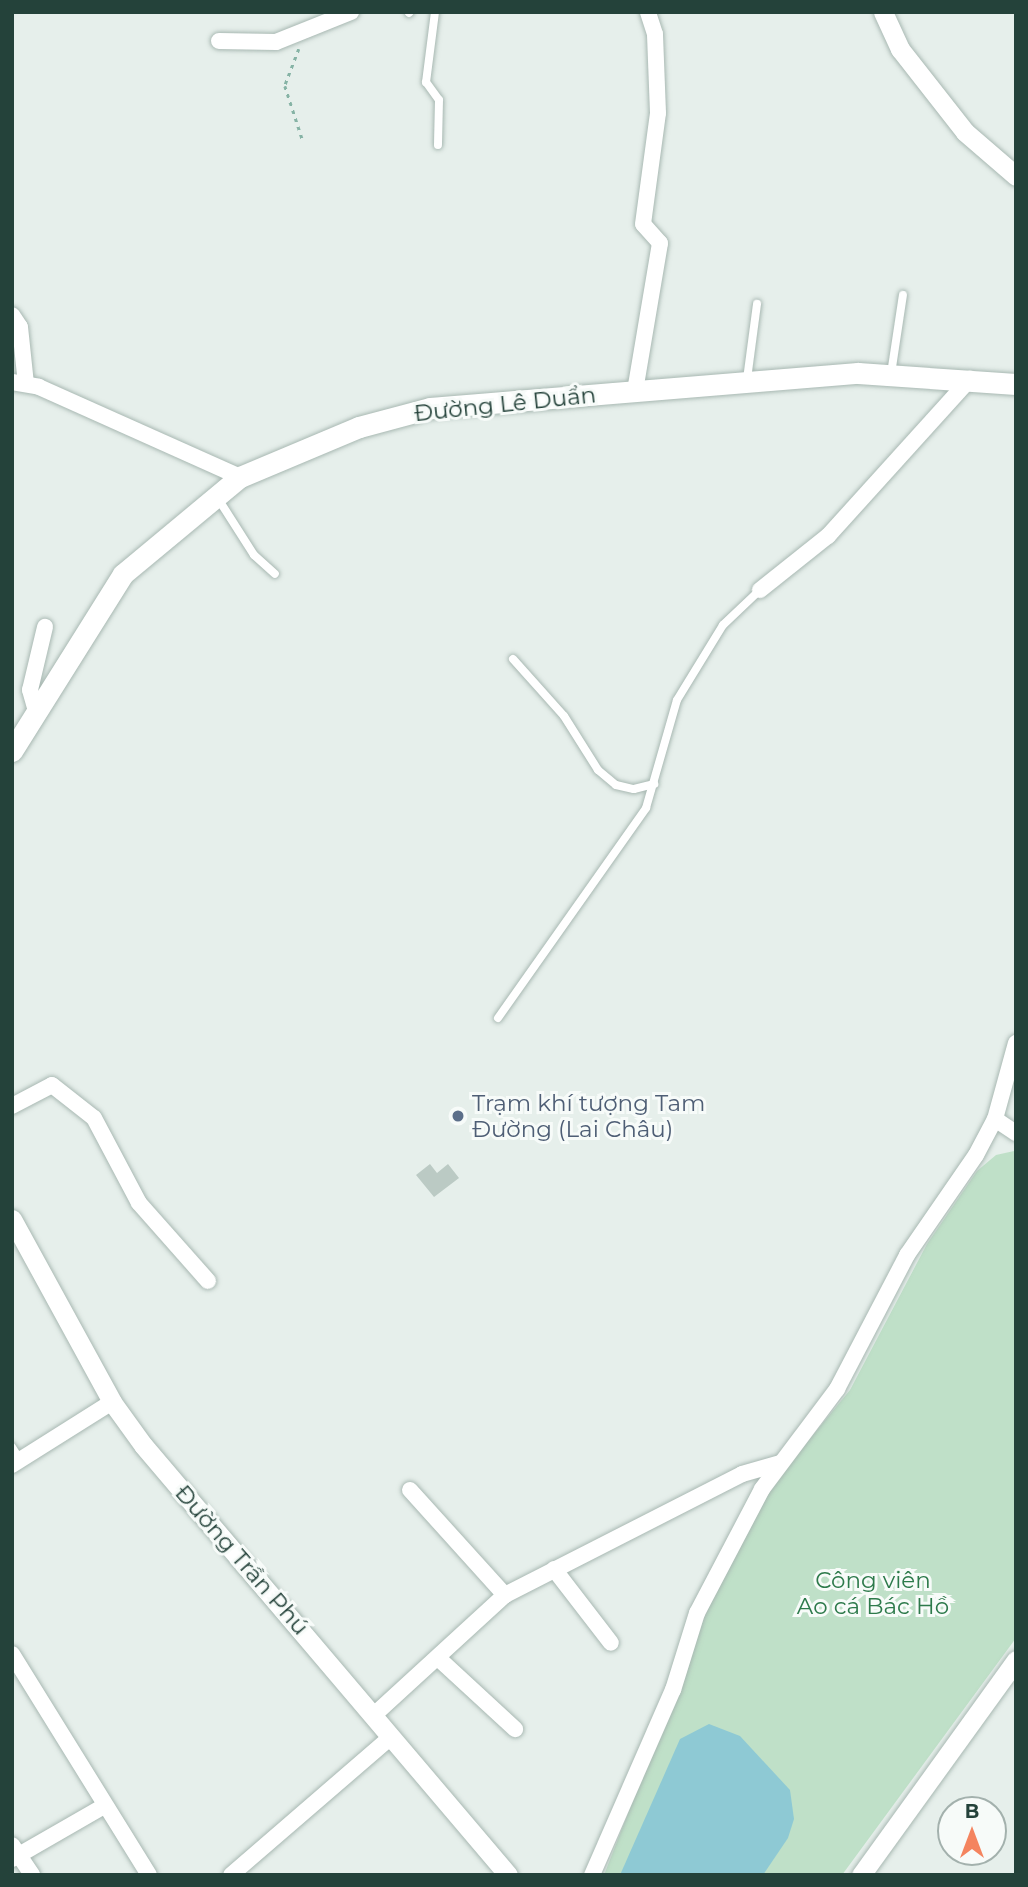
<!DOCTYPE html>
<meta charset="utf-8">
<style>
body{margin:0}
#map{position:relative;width:1028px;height:1887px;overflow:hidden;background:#e6efeb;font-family:Montserrat,sans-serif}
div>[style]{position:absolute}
.green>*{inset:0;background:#bfe0c8}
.water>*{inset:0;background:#8ec9d4}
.building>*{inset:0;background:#bbcac4}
.path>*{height:2.5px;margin-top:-1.25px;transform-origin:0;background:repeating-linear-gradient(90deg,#86b3a5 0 3.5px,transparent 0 8.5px)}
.roads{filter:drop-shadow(0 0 2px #a8b8b2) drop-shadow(0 0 2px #a8b8b2)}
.service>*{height:8px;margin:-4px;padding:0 4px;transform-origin:4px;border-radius:4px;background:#fff}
.minor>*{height:16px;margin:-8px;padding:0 8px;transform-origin:8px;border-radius:8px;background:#fff}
.tertiary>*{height:19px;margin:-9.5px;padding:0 9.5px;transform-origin:9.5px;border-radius:9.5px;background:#fff}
.secondary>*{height:21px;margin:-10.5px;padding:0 10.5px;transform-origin:10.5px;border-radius:10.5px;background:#fff}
.dots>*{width:19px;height:19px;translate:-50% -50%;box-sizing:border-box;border:4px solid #f7fbf9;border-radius:50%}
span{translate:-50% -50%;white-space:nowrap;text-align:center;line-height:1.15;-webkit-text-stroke:6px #f7fbf9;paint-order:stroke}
.street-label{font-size:23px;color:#24423a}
.service-label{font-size:23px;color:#4e5e75}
.left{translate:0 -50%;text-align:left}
.park-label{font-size:23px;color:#2d7a4b}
.frame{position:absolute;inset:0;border:14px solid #24423a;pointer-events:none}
.north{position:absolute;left:937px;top:1796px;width:70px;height:70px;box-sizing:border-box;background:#f7fbf9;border:2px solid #a3b1ad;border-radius:50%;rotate:0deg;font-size:19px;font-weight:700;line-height:28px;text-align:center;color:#24423a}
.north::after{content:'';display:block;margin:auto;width:24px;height:32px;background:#f4845f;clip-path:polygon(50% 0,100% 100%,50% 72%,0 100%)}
</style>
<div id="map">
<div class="green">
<i style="clip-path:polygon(1014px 1151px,1016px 1638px,842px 1875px,604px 1875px,720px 1577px,776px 1480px,850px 1390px,927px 1244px,977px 1171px,996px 1155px)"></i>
</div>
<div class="water">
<i style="clip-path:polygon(709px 1724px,740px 1736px,790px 1790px,794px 1819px,788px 1838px,763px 1875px,620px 1875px,680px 1739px)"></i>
</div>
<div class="building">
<i style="clip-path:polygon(430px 1164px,437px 1173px,448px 1164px,459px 1178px,434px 1197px,416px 1175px)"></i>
</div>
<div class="path">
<i style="left:299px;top:49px;width:40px;rotate:111deg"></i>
<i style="left:285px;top:86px;width:58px;rotate:71.9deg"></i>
</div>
<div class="roads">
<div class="service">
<i style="left:435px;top:12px;width:71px;rotate:97.3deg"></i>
<i style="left:426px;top:82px;width:22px;rotate:54deg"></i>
<i style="left:439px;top:100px;width:45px;rotate:91.3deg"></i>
<i style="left:409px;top:13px;width:1px;rotate:-45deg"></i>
<i style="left:891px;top:374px;width:80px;rotate:-81.4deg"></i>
<i style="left:747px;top:379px;width:76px;rotate:-82.4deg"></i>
<i style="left:217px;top:497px;width:69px;rotate:57.5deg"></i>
<i style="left:254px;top:555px;width:28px;rotate:42deg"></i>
<i style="left:513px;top:659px;width:76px;rotate:48.2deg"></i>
<i style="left:564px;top:716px;width:64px;rotate:57.8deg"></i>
<i style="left:598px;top:770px;width:23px;rotate:40deg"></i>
<i style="left:616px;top:785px;width:18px;rotate:13deg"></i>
<i style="left:634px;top:789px;width:21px;rotate:-14deg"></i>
<i style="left:498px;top:1018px;width:257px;rotate:-54.8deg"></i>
<i style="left:646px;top:808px;width:112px;rotate:-74deg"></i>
<i style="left:677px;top:700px;width:88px;rotate:-58.5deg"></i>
<i style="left:723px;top:625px;width:51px;rotate:-43.4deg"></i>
<i style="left:12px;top:1447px;width:15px;rotate:58deg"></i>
</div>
<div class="minor">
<i style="left:219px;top:41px;width:57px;rotate:1deg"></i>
<i style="left:276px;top:42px;width:81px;rotate:-21.8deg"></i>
<i style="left:12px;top:315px;width:14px;rotate:56deg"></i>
<i style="left:20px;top:327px;width:57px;rotate:84deg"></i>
<i style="left:12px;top:382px;width:27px;rotate:10deg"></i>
<i style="left:39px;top:387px;width:220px;rotate:24.1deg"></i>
<i style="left:635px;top:391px;width:150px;rotate:-80.4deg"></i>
<i style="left:660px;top:243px;width:25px;rotate:-132deg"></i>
<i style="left:643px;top:224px;width:112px;rotate:-82.3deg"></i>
<i style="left:658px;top:113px;width:79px;rotate:-92.2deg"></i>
<i style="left:655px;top:34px;width:23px;rotate:-108deg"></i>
<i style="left:760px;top:590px;width:87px;rotate:-38.5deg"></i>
<i style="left:828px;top:536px;width:212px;rotate:-47.9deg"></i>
<i style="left:36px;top:711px;width:22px;rotate:-106deg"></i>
<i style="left:30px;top:690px;width:65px;rotate:-76.6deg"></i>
<i style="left:12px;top:1106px;width:45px;rotate:-27.7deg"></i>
<i style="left:52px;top:1085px;width:53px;rotate:38.2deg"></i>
<i style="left:94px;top:1118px;width:96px;rotate:62.1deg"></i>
<i style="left:139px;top:1203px;width:104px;rotate:48.5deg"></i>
<i style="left:995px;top:1119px;width:25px;rotate:34deg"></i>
<i style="left:12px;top:1465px;width:118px;rotate:-32.2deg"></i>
<i style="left:410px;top:1490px;width:142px;rotate:47.9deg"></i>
<i style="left:554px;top:1569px;width:93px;rotate:52.4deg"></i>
<i style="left:12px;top:1654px;width:260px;rotate:58.2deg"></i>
<i style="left:438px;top:1658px;width:105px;rotate:42.7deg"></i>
<i style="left:374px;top:1715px;width:178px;rotate:-42.5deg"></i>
<i style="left:505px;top:1595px;width:266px;rotate:-27deg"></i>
<i style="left:742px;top:1474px;width:40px;rotate:-16deg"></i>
<i style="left:12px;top:1845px;width:36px;rotate:56deg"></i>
<i style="left:12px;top:1859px;width:106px;rotate:-29.9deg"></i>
<i style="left:231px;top:1875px;width:211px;rotate:-40.8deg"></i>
<i style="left:592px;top:1875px;width:202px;rotate:-66.4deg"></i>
<i style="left:673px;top:1690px;width:81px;rotate:-72.7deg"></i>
<i style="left:697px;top:1613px;width:140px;rotate:-62.3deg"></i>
<i style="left:762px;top:1489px;width:125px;rotate:-53.1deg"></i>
<i style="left:837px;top:1389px;width:151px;rotate:-62.4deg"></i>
<i style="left:907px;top:1255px;width:121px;rotate:-55.4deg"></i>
<i style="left:976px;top:1155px;width:41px;rotate:-62.2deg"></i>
<i style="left:995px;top:1119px;width:79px;rotate:-74.6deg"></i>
</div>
<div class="tertiary">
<i style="left:883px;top:12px;width:41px;rotate:65.3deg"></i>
<i style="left:900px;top:49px;width:105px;rotate:51.9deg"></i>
<i style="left:965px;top:132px;width:67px;rotate:40.8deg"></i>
<i style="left:12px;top:1219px;width:209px;rotate:61.3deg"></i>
<i style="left:112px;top:1402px;width:53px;rotate:54.2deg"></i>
<i style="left:143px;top:1445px;width:564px;rotate:49.67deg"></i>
<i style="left:861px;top:1875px;width:265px;rotate:-54.2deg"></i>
</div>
<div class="secondary">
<i style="left:12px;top:751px;width:209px;rotate:-57.9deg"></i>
<i style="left:123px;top:574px;width:152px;rotate:-39.7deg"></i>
<i style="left:240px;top:477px;width:129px;rotate:-22.8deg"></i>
<i style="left:359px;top:427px;width:73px;rotate:-15deg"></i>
<i style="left:430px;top:408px;width:429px;rotate:-4.7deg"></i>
<i style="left:858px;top:373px;width:158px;rotate:4deg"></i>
</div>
</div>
<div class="dots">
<i style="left:458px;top:1116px;background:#5c6f8a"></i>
</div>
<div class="street-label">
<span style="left:505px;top:404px;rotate:-6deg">Đường Lê Duẩn</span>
<span style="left:242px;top:1560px;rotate:49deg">Đường Trần Phú</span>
</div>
<div class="service-label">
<span class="left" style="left:472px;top:1116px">Trạm khí tượng Tam<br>Đường (Lai Châu)</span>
</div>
<div class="park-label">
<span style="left:873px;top:1593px">Công viên<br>Ao cá Bác Hồ</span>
</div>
<div class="frame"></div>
<div class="north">B</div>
</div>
